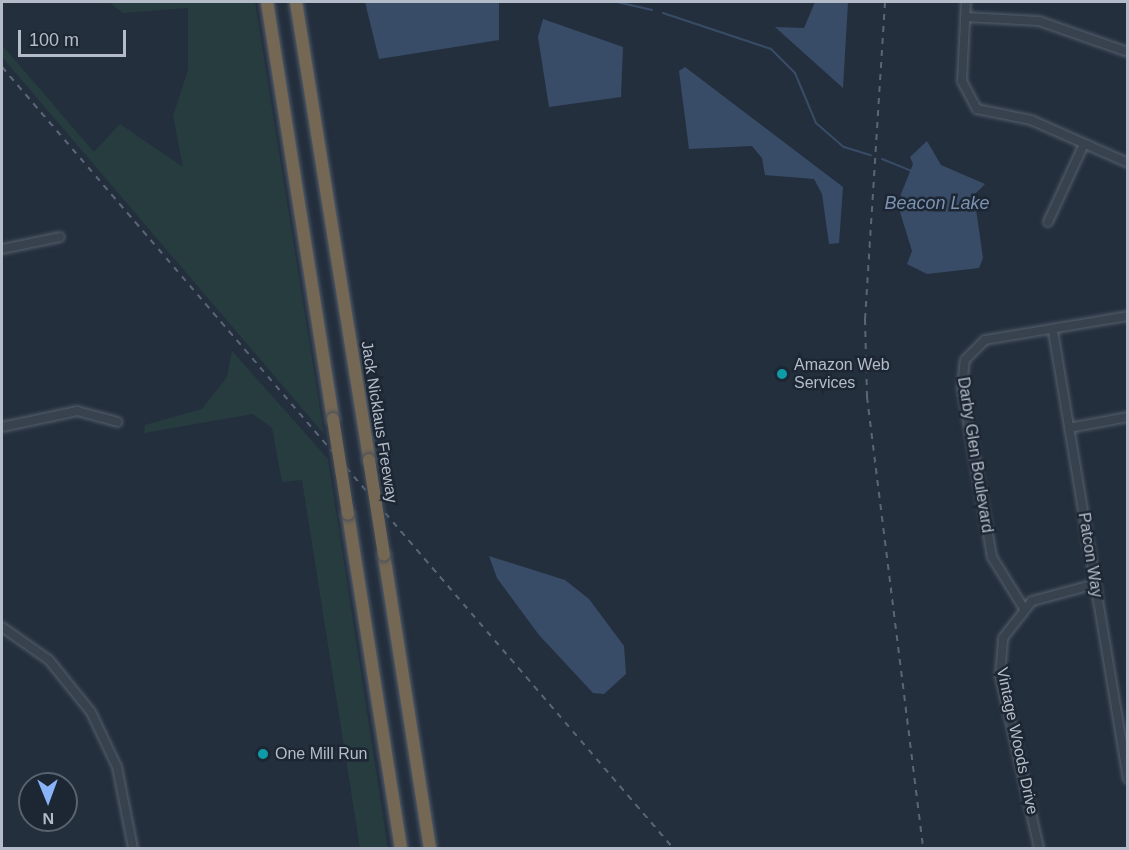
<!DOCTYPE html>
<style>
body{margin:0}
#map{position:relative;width:1129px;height:850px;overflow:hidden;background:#242f3e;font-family:Helvetica,sans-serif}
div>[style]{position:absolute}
.green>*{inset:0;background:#263c3f}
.water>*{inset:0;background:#394c67}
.stream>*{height:2px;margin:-1px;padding:0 1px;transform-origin:1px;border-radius:1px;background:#394c67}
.roads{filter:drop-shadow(0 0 2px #565f6c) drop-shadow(0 0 2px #565f6c)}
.minor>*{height:8px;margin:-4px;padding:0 4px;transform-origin:4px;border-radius:4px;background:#38414e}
.highway>*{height:12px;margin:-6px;padding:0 6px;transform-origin:6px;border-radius:6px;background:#746855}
.rail>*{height:2px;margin-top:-1px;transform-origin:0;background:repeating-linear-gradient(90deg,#5a6575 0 6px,transparent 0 12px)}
.bridges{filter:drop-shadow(0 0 2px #434c59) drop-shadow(0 0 2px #434c59)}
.highway-bridge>*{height:12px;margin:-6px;padding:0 6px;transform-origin:6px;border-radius:6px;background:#746855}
.dots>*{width:16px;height:16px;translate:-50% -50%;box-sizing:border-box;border:3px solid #1d2633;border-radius:50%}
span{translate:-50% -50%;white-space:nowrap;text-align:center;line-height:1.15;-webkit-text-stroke:5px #1d2633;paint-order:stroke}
.poi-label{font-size:16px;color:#b4bcc9}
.left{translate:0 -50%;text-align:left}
.street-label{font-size:16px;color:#b4bcc9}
.water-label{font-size:18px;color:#7c92b1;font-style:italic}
.frame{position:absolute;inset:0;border:3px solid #b4bcc9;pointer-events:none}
.north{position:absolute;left:18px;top:772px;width:60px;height:60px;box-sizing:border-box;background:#1d2633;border:2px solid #59626f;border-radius:50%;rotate:179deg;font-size:16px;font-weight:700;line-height:24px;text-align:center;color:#b4bcc9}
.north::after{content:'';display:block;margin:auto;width:21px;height:27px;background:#8ab4f8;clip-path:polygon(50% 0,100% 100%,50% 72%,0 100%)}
.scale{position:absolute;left:18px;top:30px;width:108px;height:27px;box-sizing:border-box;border:3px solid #b4bcc9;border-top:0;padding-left:8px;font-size:18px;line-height:21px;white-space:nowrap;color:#b4bcc9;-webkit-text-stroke:4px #1d2633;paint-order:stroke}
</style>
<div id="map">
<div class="green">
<i style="clip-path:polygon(109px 2px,255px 2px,324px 434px,2px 57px,2px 45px,94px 152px,120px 124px,183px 167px,173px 116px,188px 70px,188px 8px,123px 13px)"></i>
<i style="clip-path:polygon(232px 351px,328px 459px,388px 848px,360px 848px,302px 480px,282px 482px,272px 428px,253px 414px,144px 433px,145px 425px,202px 409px,227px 377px)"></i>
</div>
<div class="water">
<i style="clip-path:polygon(365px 2px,499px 2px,499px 40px,379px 59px)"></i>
<i style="clip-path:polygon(815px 2px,848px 2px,843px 88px,775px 27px,804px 28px)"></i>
<i style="clip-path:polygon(543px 19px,623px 47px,621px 97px,549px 107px,538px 37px)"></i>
<i style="clip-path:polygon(685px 67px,843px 187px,839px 243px,829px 244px,822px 194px,814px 179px,765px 175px,762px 158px,752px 146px,689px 149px,679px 71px)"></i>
<i style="clip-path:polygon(927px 141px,941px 165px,985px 184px,974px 195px,983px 258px,979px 268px,927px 274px,907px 264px,912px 251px,900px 212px,901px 194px,913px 164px,910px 157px)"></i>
<i style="clip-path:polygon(489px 556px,565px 580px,589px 599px,624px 646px,626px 674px,604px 694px,593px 693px,539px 635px,497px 578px)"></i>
</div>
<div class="stream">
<i style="left:617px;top:2px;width:36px;rotate:13deg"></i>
<i style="left:663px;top:13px;width:114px;rotate:18.4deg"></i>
<i style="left:771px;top:49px;width:34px;rotate:45deg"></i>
<i style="left:795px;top:73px;width:54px;rotate:67.2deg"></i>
<i style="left:816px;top:123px;width:37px;rotate:41deg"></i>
<i style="left:844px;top:147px;width:28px;rotate:17deg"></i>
<i style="left:882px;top:159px;width:31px;rotate:22deg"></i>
</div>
<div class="roads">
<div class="minor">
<i style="left:966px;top:2px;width:79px;rotate:92.9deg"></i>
<i style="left:962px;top:81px;width:32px;rotate:62deg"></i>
<i style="left:977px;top:109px;width:55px;rotate:11.5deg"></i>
<i style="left:1031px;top:120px;width:106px;rotate:23.9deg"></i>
<i style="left:965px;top:17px;width:74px;rotate:3.1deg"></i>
<i style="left:1039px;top:21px;width:94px;rotate:19.2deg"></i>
<i style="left:1048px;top:222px;width:86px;rotate:-65.2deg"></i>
<i style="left:2px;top:249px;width:59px;rotate:-11.7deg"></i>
<i style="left:1053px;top:331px;width:454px;rotate:80.5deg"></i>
<i style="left:2px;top:427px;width:77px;rotate:-12deg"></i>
<i style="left:77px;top:411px;width:42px;rotate:15deg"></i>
<i style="left:1069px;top:428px;width:60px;rotate:-10.6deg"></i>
<i style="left:1023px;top:607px;width:59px;rotate:-121.8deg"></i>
<i style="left:992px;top:557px;width:173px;rotate:-100deg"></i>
<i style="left:962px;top:387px;width:27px;rotate:-84deg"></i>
<i style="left:965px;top:360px;width:28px;rotate:-45deg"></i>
<i style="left:985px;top:340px;width:145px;rotate:-9.5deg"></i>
<i style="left:2px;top:627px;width:57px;rotate:35.1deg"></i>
<i style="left:49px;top:660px;width:67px;rotate:51.1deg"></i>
<i style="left:91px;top:712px;width:61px;rotate:64.7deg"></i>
<i style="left:117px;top:767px;width:83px;rotate:78.8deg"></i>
<i style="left:1039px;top:848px;width:177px;rotate:-102.7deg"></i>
<i style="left:1000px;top:675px;width:37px;rotate:-85deg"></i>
<i style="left:1003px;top:638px;width:47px;rotate:-51.9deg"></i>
<i style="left:1032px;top:601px;width:65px;rotate:-15.1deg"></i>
</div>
<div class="highway">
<i style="left:267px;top:2px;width:422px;rotate:81deg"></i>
<i style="left:296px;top:2px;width:464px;rotate:80.9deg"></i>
<i style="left:348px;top:514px;width:338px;rotate:81deg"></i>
<i style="left:384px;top:555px;width:297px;rotate:81.1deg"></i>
</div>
</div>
<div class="rail">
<i style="left:885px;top:2px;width:318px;rotate:93.6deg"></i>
<i style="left:865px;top:319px;width:78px;rotate:88.5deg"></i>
<i style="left:867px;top:397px;width:454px;rotate:82.9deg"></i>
<i style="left:2px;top:67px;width:1030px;rotate:49.33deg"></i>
</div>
<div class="bridges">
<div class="highway-bridge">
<i style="left:333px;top:419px;width:96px;rotate:81deg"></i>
<i style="left:369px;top:460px;width:96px;rotate:81deg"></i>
</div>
</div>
<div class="dots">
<i style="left:782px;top:374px;background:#0f9aa8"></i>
<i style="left:263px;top:754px;background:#0f9aa8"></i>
</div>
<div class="poi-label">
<span class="left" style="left:794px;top:374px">Amazon Web<br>Services</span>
<span class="left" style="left:275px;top:754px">One Mill Run</span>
</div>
<div class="street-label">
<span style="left:379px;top:422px;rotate:81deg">Jack Nicklaus Freeway</span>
<span style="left:975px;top:455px;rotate:81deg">Darby Glen Boulevard</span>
<span style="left:1090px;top:555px;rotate:81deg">Patcon Way</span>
<span style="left:1017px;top:741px;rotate:78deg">Vintage Woods Drive</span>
</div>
<div class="water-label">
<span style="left:937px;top:203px">Beacon Lake</span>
</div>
<div class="frame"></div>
<div class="north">N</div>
<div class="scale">100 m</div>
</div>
